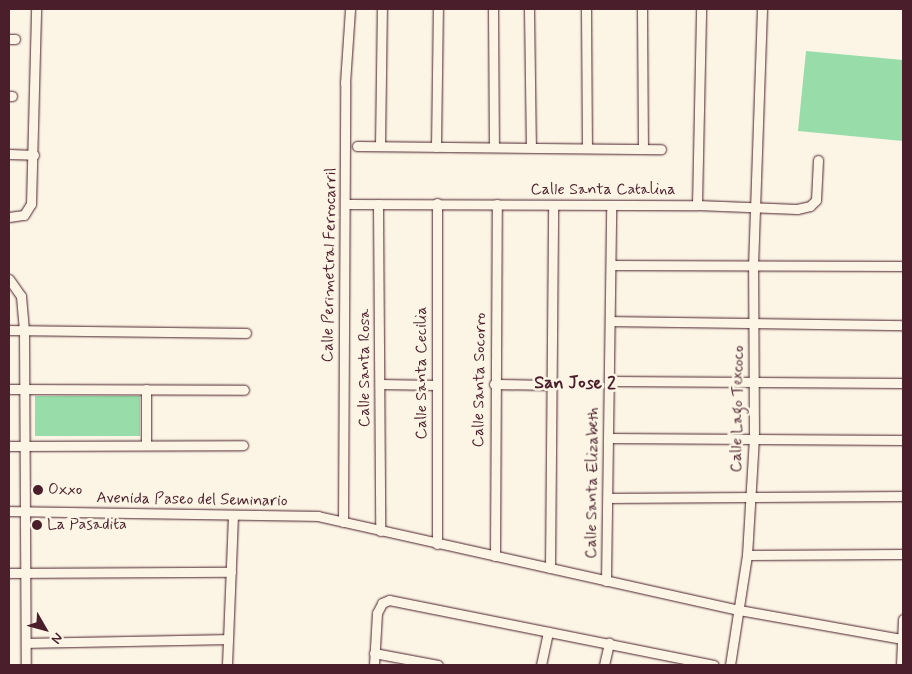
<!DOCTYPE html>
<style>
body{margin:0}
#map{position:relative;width:912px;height:674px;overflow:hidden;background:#fcf5e5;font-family:Mynerve,sans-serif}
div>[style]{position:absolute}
.green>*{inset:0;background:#97dca9}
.roads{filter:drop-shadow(0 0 1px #4a1f2b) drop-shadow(0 0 1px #4a1f2b)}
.minor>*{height:9px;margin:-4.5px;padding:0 4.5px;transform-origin:4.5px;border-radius:4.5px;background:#fcf5e5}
.dots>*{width:14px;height:14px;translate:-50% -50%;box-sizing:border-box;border:2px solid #fcf5e5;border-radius:50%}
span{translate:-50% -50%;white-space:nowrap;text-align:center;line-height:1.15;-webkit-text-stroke:5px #fcf5e5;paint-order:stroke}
.street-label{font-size:16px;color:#4a1f2b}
.poi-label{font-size:16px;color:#4a1f2b}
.left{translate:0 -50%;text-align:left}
.neighbourhood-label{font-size:18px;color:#4a1f2b;font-weight:700}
.frame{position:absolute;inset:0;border:10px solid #4a1f2b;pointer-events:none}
.north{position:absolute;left:20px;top:604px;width:50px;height:50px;-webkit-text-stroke:4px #fcf5e5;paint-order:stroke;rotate:128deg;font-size:14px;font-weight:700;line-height:20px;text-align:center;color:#4a1f2b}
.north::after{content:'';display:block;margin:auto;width:18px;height:22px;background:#4a1f2b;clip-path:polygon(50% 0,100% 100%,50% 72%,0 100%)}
</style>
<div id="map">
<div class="green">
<i style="clip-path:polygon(806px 51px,903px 60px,903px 141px,798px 131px)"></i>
<i style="clip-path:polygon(35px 396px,140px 396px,140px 436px,35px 436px)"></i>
</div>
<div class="roads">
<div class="minor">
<i style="left:493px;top:9px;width:138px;rotate:89.6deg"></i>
<i style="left:529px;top:9px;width:138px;rotate:89.2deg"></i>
<i style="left:586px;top:9px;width:139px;rotate:89.6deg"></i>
<i style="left:642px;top:9px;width:139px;rotate:89.6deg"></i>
<i style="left:9px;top:39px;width:6px"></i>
<i style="left:9px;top:96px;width:3px"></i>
<i style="left:357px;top:146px;width:304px;rotate:0.6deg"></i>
<i style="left:380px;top:146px;width:137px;rotate:-89.2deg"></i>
<i style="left:436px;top:147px;width:138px;rotate:-89.2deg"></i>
<i style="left:9px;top:154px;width:25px;rotate:2deg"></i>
<i style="left:437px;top:203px;width:341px;rotate:90deg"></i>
<i style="left:347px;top:204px;width:350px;rotate:0.2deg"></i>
<i style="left:697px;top:205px;width:100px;rotate:2.3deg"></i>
<i style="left:797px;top:209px;width:13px;rotate:-13deg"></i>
<i style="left:810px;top:206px;width:8px;rotate:-45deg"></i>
<i style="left:816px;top:200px;width:40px;rotate:-87.1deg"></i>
<i style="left:378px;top:204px;width:327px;rotate:89.6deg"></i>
<i style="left:697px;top:205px;width:196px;rotate:-88.8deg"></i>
<i style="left:9px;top:217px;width:15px;rotate:-8deg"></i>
<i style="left:24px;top:215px;width:13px;rotate:-58deg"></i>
<i style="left:31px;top:204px;width:195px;rotate:-88.5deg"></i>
<i style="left:611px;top:265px;width:292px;rotate:0.2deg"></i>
<i style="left:9px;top:279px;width:21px;rotate:55deg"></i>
<i style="left:21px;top:296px;width:34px;rotate:85deg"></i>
<i style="left:24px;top:330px;width:335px;rotate:89.7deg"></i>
<i style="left:610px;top:321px;width:293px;rotate:0.8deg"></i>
<i style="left:9px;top:330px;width:237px;rotate:0.7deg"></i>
<i style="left:610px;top:381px;width:293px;rotate:0.4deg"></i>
<i style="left:380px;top:384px;width:57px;rotate:1deg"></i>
<i style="left:494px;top:384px;width:57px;rotate:1deg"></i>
<i style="left:9px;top:389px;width:235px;rotate:0.2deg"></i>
<i style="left:146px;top:389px;width:56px;rotate:90deg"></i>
<i style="left:608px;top:438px;width:295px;rotate:0.4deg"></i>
<i style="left:9px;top:446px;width:234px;rotate:-0.2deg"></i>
<i style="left:608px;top:498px;width:295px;rotate:-0.4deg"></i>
<i style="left:9px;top:511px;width:309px;rotate:0.9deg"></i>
<i style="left:318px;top:516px;width:431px;rotate:12.6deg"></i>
<i style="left:739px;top:610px;width:166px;rotate:10.1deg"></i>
<i style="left:343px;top:522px;width:439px;rotate:-89.7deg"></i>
<i style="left:345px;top:83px;width:74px;rotate:-86.1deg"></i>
<i style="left:747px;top:555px;width:156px;rotate:-0.4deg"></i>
<i style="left:495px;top:556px;width:352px;rotate:-89.7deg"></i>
<i style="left:550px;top:568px;width:363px;rotate:-89.5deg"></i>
<i style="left:9px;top:573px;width:222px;rotate:-0.3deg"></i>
<i style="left:606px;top:581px;width:375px;rotate:-89.2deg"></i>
<i style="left:26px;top:643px;width:202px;rotate:-1.1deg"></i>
<i style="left:374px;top:653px;width:65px;rotate:10.6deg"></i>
<i style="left:227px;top:665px;width:150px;rotate:-87.7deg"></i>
<i style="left:374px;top:665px;width:52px;rotate:-86.7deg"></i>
<i style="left:377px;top:613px;width:11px;rotate:-63deg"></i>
<i style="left:382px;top:603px;width:8px;rotate:-23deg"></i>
<i style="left:389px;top:600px;width:331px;rotate:11.3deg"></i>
<i style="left:541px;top:665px;width:34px;rotate:-78deg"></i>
<i style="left:604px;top:665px;width:23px;rotate:-77deg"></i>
<i style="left:730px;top:665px;width:111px;rotate:-81.2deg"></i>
<i style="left:747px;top:555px;width:118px;rotate:-86.6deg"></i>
<i style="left:754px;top:437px;width:170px;rotate:-90.3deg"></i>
<i style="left:753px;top:267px;width:258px;rotate:-88deg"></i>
<i style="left:901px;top:665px;width:46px;rotate:-87.5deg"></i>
</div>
</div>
<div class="dots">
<i style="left:38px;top:490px;background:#4a1f2b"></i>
<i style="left:37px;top:525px;background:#4a1f2b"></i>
</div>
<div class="street-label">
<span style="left:603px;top:190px">Calle Santa Catalina</span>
<span style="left:330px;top:265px;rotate:-89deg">Calle Perimetral Ferrocarril</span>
<span style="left:365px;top:368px;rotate:-90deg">Calle Santa Rosa</span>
<span style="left:422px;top:373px;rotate:-90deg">Calle Santa Cecilia</span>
<span style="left:480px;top:380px;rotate:-89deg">Calle Santa Socorro</span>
<span style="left:738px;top:409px;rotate:-89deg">Calle Lago Texcoco</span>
<span style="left:593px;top:483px;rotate:-89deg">Calle Santa Elizabeth</span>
<span style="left:192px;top:500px;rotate:1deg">Avenida Paseo del Seminario</span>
</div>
<div class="poi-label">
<span class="left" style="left:48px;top:490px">Oxxo</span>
<span class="left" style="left:47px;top:525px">La Pasadita</span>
</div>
<div class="neighbourhood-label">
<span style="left:575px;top:383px">San Jose 2</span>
</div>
<div class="frame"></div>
<div class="north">N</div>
</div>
